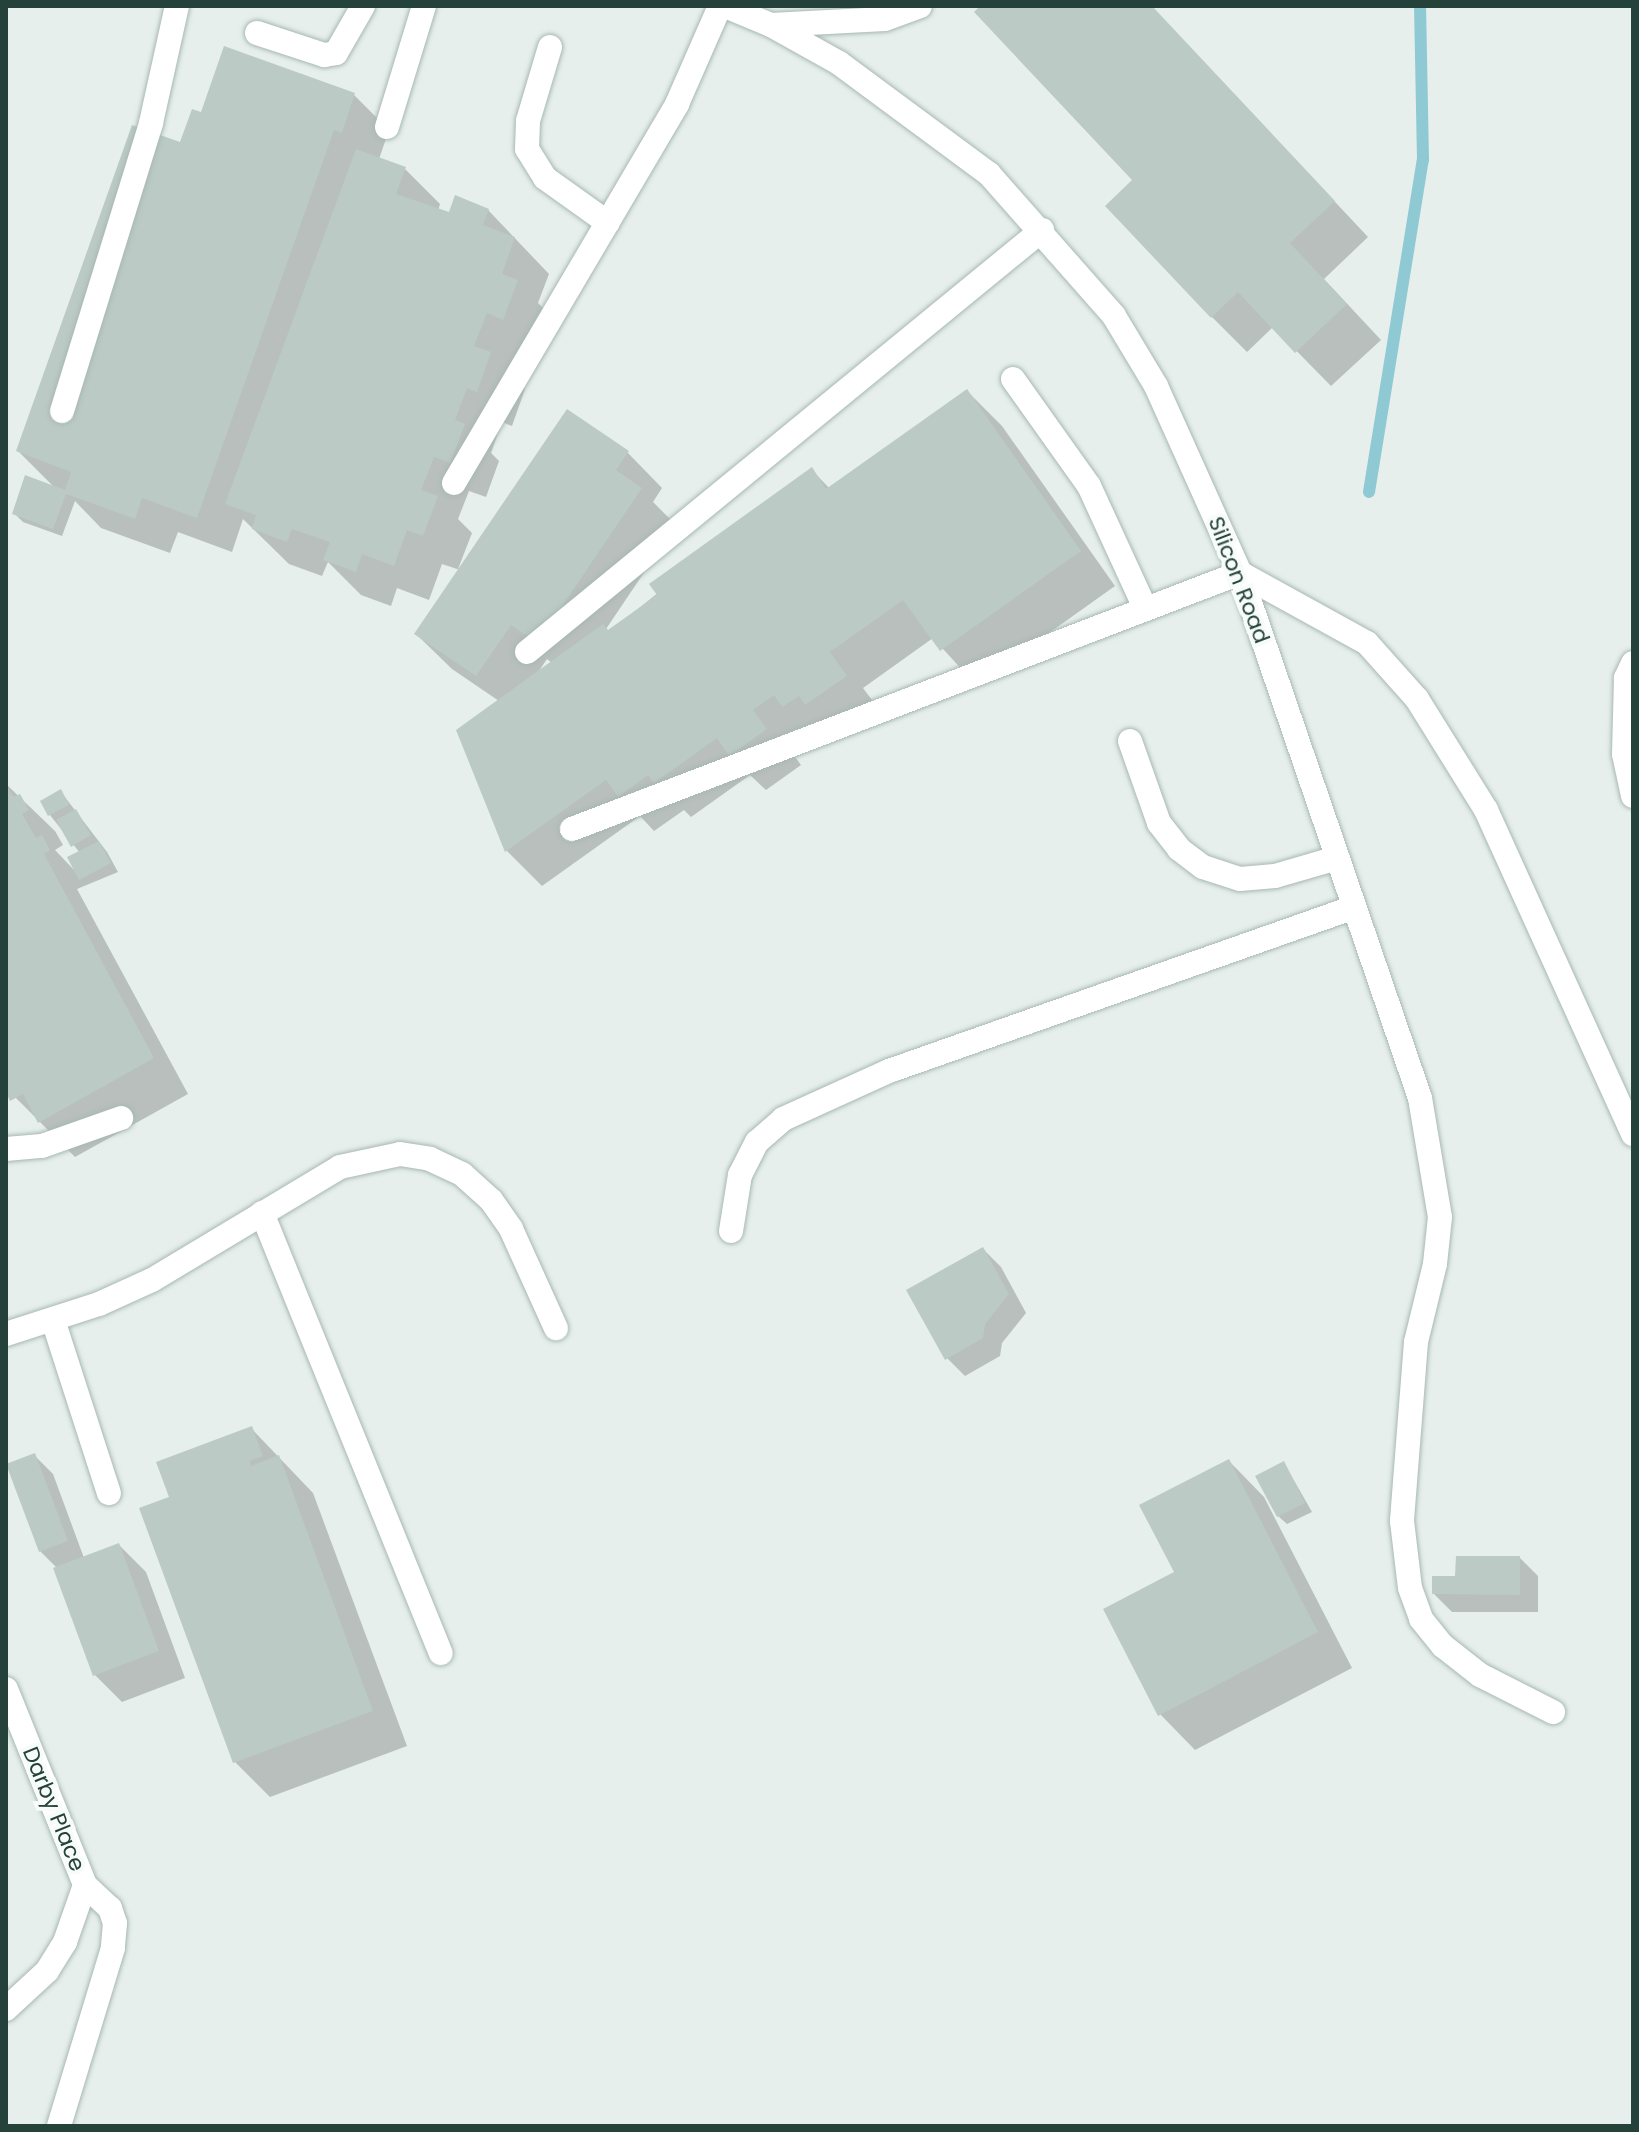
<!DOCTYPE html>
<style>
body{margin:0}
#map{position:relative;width:1639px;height:2132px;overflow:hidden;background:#e6efeb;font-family:Poppins,sans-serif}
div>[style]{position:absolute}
.shadow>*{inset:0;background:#0003}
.stream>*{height:12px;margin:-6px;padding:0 6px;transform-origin:6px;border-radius:6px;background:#8ec9d4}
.building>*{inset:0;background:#bbcac4}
.roads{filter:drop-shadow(0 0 2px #a8b8b2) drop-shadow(0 0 2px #a8b8b2)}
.minor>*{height:24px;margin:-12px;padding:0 12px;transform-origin:12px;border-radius:12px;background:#fff}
span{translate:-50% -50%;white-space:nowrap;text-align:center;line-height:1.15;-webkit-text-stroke:8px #f7fbf9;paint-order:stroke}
.street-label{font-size:22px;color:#24423a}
.frame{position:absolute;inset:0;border:8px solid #24423a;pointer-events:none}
</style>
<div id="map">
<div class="shadow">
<i style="clip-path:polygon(983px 6px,1151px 6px,1368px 237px,1324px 279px,1381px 340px,1331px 386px,1273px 327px,1247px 352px,1212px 317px,1135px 180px)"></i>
<i style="clip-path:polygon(evenodd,354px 95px,389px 130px,379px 159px,405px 169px,440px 204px,438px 211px,450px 215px,488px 210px,549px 274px,538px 303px,552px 317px,511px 375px,525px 389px,512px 426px,502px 422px,491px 453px,499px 461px,486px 497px,469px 491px,458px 519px,472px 533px,458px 569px,627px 452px,662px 488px,653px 502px,676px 525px,606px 629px,609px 632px,812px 470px,830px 489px,967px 391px,1002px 426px,1115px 586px,976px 685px,933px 638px,863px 688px,881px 712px,842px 739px,834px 731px,787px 746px,801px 765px,766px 790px,750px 775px,691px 817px,684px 810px,654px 831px,640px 816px,542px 886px,507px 851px,459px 731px,499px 701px,452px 669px,416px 634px,460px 570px,442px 564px,429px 600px,397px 588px,391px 606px,361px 595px,328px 562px,322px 576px,289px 564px,243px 519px,232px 552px,178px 532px,170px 553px,101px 528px,75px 501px,62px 536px,23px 522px,14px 513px,53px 486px,18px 451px,202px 114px,354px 95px,547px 659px,552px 663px,537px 674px,547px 659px)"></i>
<i style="clip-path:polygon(6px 784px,55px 831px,63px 845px,55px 850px,75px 871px,80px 853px,50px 815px,61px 792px,107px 852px,118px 872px,77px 889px,188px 1094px,75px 1157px,6px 1088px)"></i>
<i style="clip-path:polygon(983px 1249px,1001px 1267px,1026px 1313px,1002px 1343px,1000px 1356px,965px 1376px,947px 1358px)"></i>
<i style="clip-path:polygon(251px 1428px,313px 1493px,407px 1746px,270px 1797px,235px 1762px,171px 1498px)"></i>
<i style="clip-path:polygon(35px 1456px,53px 1474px,84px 1558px,119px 1545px,146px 1572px,185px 1678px,122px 1702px,95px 1675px,57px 1568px,40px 1551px)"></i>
<i style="clip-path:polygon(1229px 1461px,1264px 1497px,1352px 1668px,1195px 1750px,1160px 1714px,1176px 1573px)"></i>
<i style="clip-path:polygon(1284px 1463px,1312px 1512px,1287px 1524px,1278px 1516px)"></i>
<i style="clip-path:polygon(1520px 1558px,1538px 1576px,1538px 1612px,1452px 1612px,1434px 1594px,1457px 1578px)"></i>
</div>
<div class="stream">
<i style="left:1369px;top:492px;width:336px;rotate:-80.8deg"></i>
<i style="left:1423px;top:160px;width:154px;rotate:-91.1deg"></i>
</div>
<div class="building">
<i style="clip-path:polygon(980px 6px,1152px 6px,1335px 201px,1290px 243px,1347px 304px,1295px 353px,1238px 292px,1211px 318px,1105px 206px,1132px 180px,974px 12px)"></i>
<i style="clip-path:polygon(224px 46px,355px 93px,342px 133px,334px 130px,197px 518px,142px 498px,135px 519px,66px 494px,53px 529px,12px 514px,25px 475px,65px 490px,71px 472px,16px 451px,132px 125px,180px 142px,192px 109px,201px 112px)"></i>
<i style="clip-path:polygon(356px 149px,406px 167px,396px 194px,449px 212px,455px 195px,489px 209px,483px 225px,515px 237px,502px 274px,518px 280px,503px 320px,487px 313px,474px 346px,491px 352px,477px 392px,467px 388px,455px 420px,465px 424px,450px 463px,434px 457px,421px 490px,438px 496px,423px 536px,407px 530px,394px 566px,362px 554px,356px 572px,323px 560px,330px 542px,292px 529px,287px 542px,252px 529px,256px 515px,225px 504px)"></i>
<i style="clip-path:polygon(967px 389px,1081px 551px,940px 651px,903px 600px,830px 652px,847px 676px,805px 705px,799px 696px,782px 707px,774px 695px,753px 710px,767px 729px,729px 756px,717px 738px,654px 783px,648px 775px,618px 797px,606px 780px,505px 852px,456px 730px,603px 624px,608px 630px,657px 595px,649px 584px,812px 467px,826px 489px)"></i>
<i style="clip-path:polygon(567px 409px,629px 451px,616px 470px,642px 488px,537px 643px,511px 625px,476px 676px,414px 634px)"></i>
<i style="clip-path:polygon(6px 784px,13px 797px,20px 794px,29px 810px,22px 814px,36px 838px,42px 835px,50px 850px,44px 854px,154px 1058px,38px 1123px,23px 1094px,10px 1101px,6px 1092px)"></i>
<i style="clip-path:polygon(61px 789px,69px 805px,48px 816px,40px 801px)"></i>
<i style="clip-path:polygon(76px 809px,91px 835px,71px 847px,56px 820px)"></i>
<i style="clip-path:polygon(99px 841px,111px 863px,79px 880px,67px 857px)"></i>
<i style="clip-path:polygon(983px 1247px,1009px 1294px,985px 1324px,983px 1338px,945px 1360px,906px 1290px)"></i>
<i style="clip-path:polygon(252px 1426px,263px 1456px,250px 1461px,251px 1466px,279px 1455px,373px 1711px,233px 1763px,139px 1508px,169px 1497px,156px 1462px)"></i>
<i style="clip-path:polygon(35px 1453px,68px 1541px,39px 1552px,6px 1464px)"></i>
<i style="clip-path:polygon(1229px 1459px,1318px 1632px,1158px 1716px,1103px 1609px,1174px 1572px,1139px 1505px)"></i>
<i style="clip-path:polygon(1284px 1461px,1305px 1503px,1277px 1517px,1255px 1476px)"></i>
<i style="clip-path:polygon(119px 1543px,159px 1651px,93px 1676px,53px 1568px)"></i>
<i style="clip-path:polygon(1456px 1556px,1520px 1556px,1520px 1595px,1432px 1594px,1432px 1576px,1455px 1576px)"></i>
</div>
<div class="roads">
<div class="minor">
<i style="left:725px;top:6px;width:50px;rotate:22.4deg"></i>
<i style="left:771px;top:25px;width:78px;rotate:29.2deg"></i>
<i style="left:839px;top:63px;width:187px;rotate:36.5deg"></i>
<i style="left:989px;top:174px;width:189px;rotate:48.6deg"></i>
<i style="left:1114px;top:316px;width:82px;rotate:59deg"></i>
<i style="left:1156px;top:386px;width:205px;rotate:65.8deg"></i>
<i style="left:1240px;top:573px;width:555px;rotate:71.08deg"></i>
<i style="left:1420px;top:1098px;width:121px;rotate:80.5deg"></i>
<i style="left:1440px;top:1217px;width:47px;rotate:96.1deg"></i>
<i style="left:1435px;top:1264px;width:80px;rotate:103.7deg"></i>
<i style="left:1416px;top:1342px;width:180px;rotate:94.5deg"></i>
<i style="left:1402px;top:1521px;width:67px;rotate:83.2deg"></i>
<i style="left:1410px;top:1588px;width:33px;rotate:70deg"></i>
<i style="left:1421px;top:1619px;width:35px;rotate:51deg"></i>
<i style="left:1443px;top:1646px;width:47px;rotate:38.1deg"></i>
<i style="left:1480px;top:1675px;width:82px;rotate:26.9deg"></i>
<i style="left:771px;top:25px;width:114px;rotate:-3deg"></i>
<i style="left:885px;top:19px;width:37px;rotate:-20deg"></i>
<i style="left:257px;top:33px;width:71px;rotate:18.2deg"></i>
<i style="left:324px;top:55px;width:12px;rotate:-9deg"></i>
<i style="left:336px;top:53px;width:54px;rotate:-60.1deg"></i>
<i style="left:550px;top:47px;width:77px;rotate:106.6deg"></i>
<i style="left:528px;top:121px;width:28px;rotate:92deg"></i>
<i style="left:527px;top:149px;width:34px;rotate:58deg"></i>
<i style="left:545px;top:178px;width:77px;rotate:35.5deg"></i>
<i style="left:387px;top:127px;width:127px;rotate:-73deg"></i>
<i style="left:1013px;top:379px;width:131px;rotate:54.6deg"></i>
<i style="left:1089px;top:486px;width:134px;rotate:65.3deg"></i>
<i style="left:62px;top:411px;width:301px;rotate:-72.8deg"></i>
<i style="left:151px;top:123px;width:120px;rotate:-77.5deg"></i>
<i style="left:454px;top:483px;width:440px;rotate:-59.5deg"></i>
<i style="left:677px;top:104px;width:107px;rotate:-66.3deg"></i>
<i style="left:527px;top:652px;width:666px;rotate:-39.33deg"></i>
<i style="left:1633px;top:663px;width:17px;rotate:115deg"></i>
<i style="left:1626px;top:678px;width:76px;rotate:91.5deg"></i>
<i style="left:1624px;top:754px;width:43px;rotate:77.9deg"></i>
<i style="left:1130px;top:741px;width:87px;rotate:70.5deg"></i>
<i style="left:1159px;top:823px;width:33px;rotate:52deg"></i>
<i style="left:1179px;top:849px;width:30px;rotate:37deg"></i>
<i style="left:1203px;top:867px;width:39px;rotate:18deg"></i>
<i style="left:1240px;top:879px;width:35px;rotate:-5deg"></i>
<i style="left:1275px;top:876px;width:65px;rotate:-16.2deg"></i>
<i style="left:572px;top:829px;width:715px;rotate:-20.97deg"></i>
<i style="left:1240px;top:573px;width:145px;rotate:28.9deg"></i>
<i style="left:1367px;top:643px;width:75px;rotate:48.2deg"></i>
<i style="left:1417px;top:699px;width:131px;rotate:58.1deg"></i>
<i style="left:1486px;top:810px;width:356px;rotate:65.6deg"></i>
<i style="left:6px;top:1149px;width:36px;rotate:-5deg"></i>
<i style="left:42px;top:1146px;width:84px;rotate:-19.5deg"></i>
<i style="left:262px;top:1213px;width:475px;rotate:67.9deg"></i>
<i style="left:731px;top:1231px;width:57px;rotate:-80.9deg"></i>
<i style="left:740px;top:1175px;width:37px;rotate:-63deg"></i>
<i style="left:757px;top:1142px;width:35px;rotate:-41deg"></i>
<i style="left:783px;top:1119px;width:116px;rotate:-24.4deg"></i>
<i style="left:889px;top:1071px;width:493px;rotate:-19.4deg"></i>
<i style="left:53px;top:1320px;width:182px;rotate:72.1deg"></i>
<i style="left:6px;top:1334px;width:98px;rotate:-17.9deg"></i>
<i style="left:99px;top:1304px;width:58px;rotate:-24.4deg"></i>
<i style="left:152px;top:1280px;width:219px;rotate:-31deg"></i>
<i style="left:340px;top:1167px;width:61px;rotate:-12.2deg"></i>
<i style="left:400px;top:1154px;width:30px;rotate:9deg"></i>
<i style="left:430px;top:1159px;width:35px;rotate:25deg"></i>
<i style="left:462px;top:1174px;width:39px;rotate:42deg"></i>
<i style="left:491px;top:1200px;width:35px;rotate:55deg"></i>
<i style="left:511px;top:1229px;width:109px;rotate:65.6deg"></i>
<i style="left:6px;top:1689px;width:211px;rotate:68deg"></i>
<i style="left:85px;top:1885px;width:34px;rotate:43deg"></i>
<i style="left:110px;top:1908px;width:16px;rotate:72deg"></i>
<i style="left:115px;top:1923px;width:25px;rotate:95deg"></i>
<i style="left:113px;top:1948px;width:186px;rotate:106.9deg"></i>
<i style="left:6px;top:2009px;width:56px;rotate:-42.8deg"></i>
<i style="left:47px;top:1971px;width:34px;rotate:-58deg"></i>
<i style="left:65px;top:1942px;width:60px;rotate:-70.7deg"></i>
</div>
</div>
<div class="street-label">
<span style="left:1239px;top:580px;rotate:69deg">Silicon Road</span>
<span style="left:54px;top:1809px;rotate:68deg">Darby Place</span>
</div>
<div class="frame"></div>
</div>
